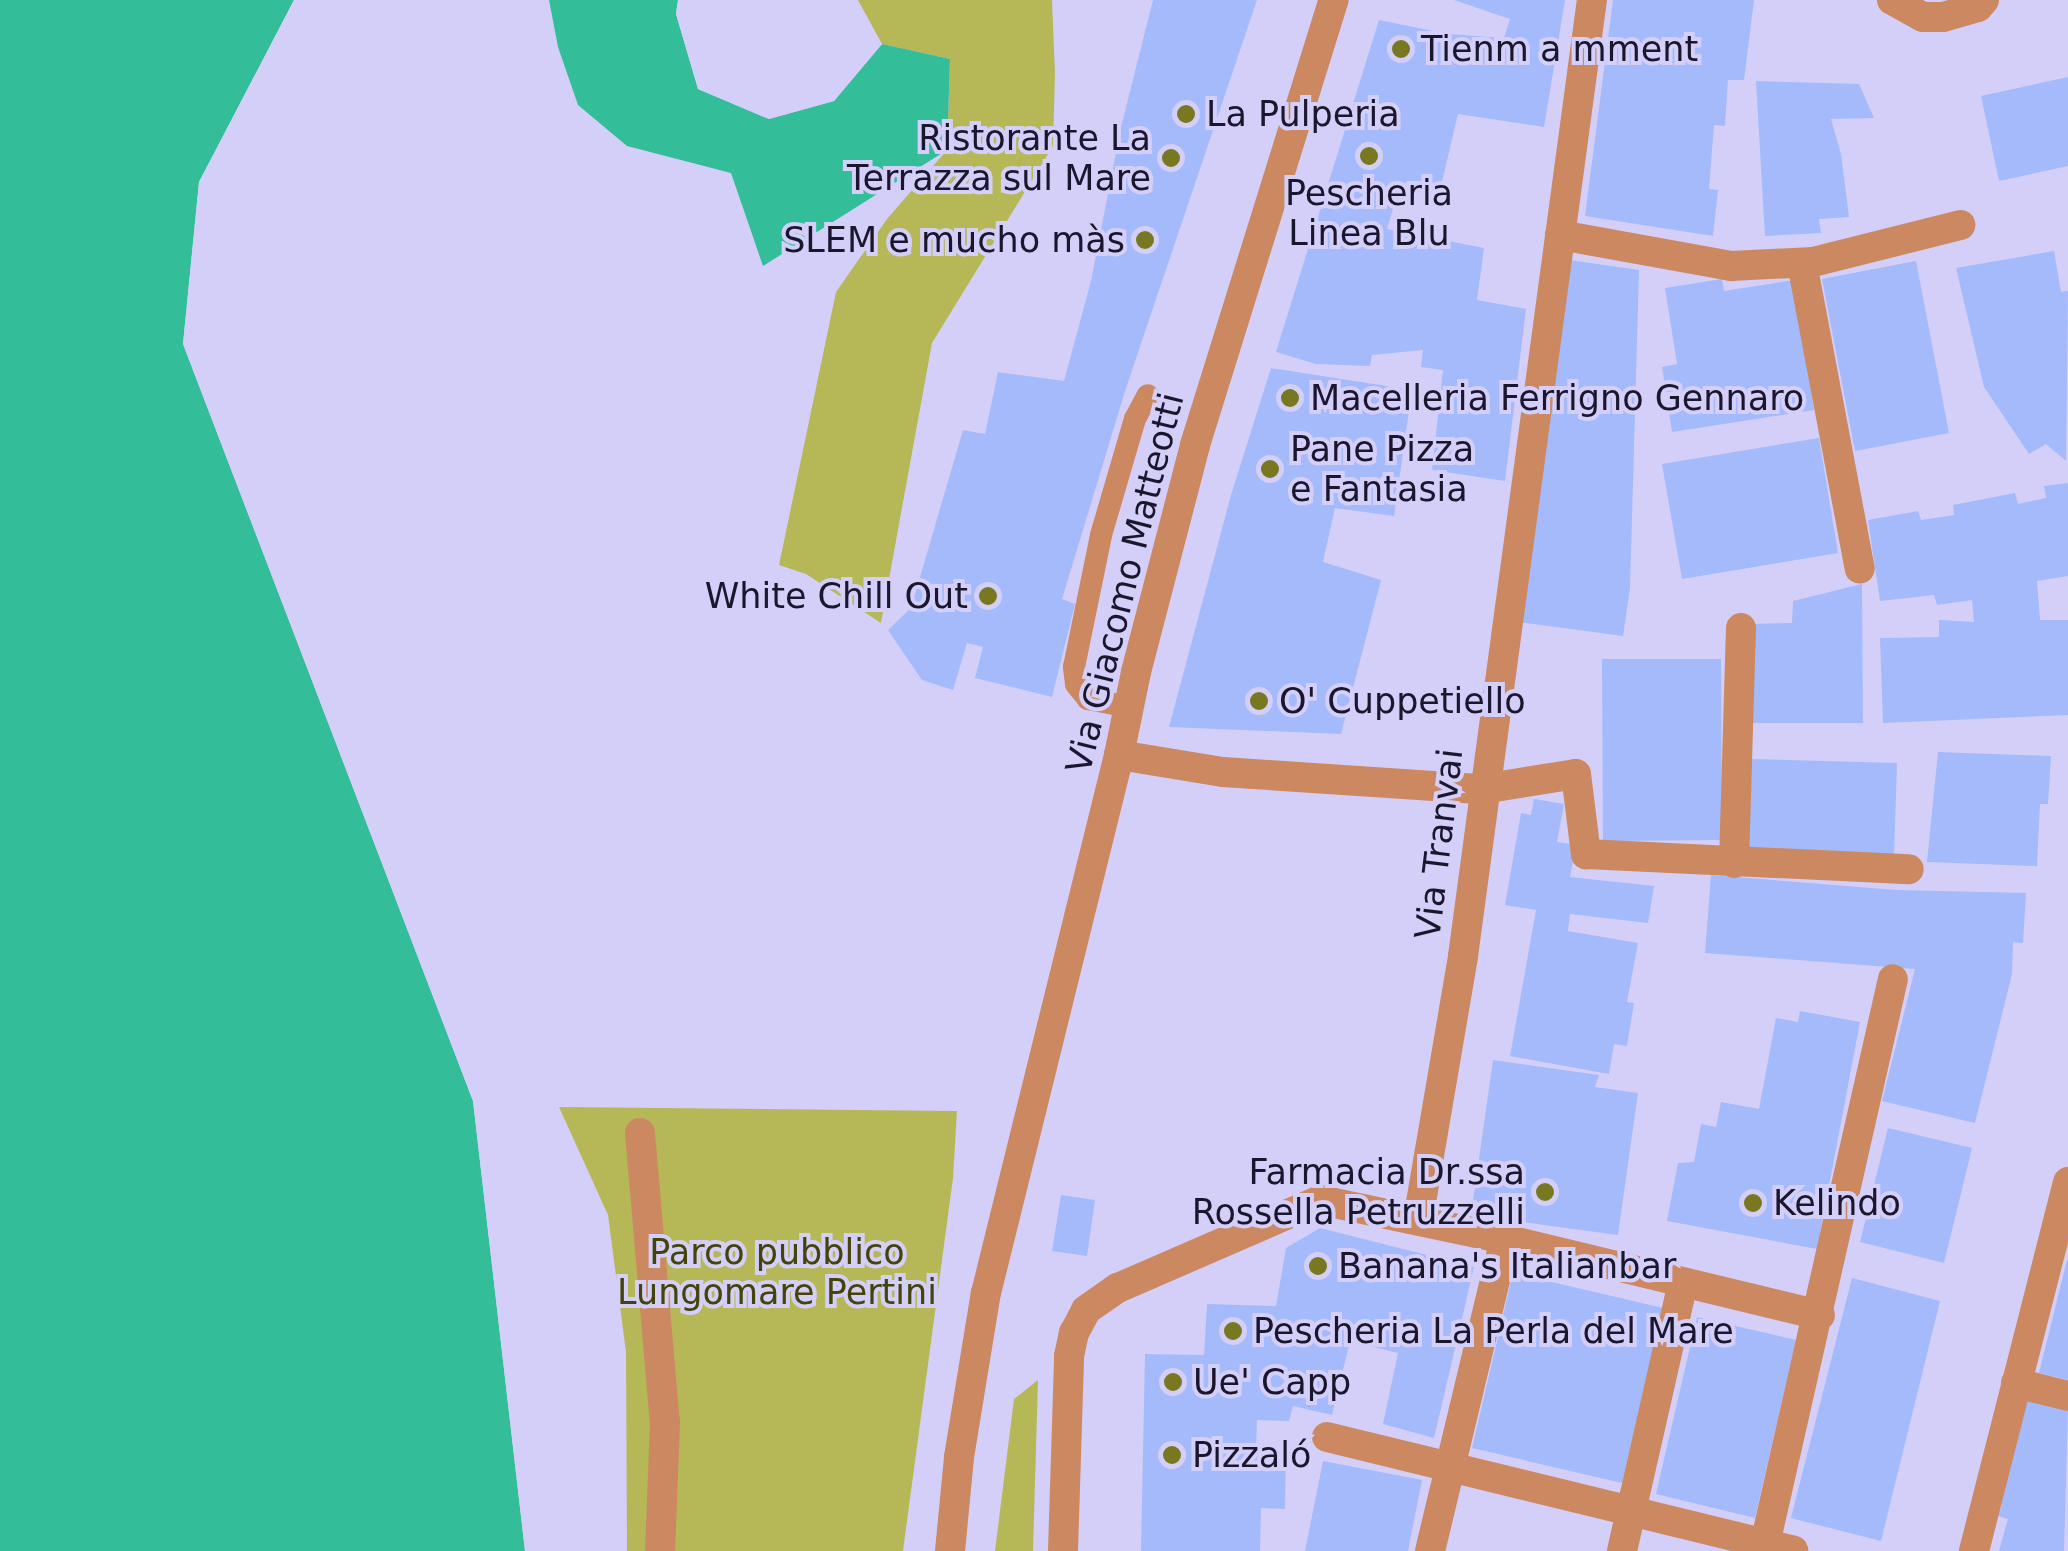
<!DOCTYPE html>
<meta charset="utf-8">
<style>
body{margin:0}
#map{position:relative;width:2068px;height:1551px;overflow:hidden;background:#d4cff8;font-family:"DejaVu Sans",sans-serif}
div>[style]{position:absolute}
.green>*{inset:0;background:#b6b857}
.water>*{inset:0;background:#33bd98}
.pier>*{inset:0;background:#d4cff8}
.building>*{inset:0;background:#a4bafb}
.service>*{height:22px;margin:-11px;padding:0 11px;transform-origin:11px;border-radius:11px;background:#cc8861}
.pedestrian>*{height:30px;margin:-15px;padding:0 15px;transform-origin:15px;border-radius:15px;background:#cc8861}
.minor>*{height:30px;margin:-15px;padding:0 15px;transform-origin:15px;border-radius:15px;background:#cc8861}
.tertiary>*{height:30px;margin:-15px;padding:0 15px;transform-origin:15px;border-radius:15px;background:#cc8861}
.dots>*{width:28px;height:28px;translate:-50% -50%;box-sizing:border-box;border:5px solid #d4cff8;border-radius:50%}
span{translate:-50% -50%;white-space:nowrap;text-align:center;line-height:1.15;-webkit-text-stroke:8px #d4cff8;paint-order:stroke}
.poi-label{font-size:35px;color:#1a162e}
.left{translate:0 -50%;text-align:left}
.right{translate:-100% -50%;text-align:right}
.street-label{font-size:35px;color:#1a162e}
.park-label{font-size:35px;color:#444409}
</style>
<div id="map">
<div class="green">
<i style="clip-path:polygon(858px 0,1052px 0,1055px 74px,1053px 146px,932px 343px,881px 623px,806px 574px,779px 565px,836px 292px,887px 219px,947px 150px,950px 59px,882px 44px)"></i>
<i style="clip-path:polygon(559px 1107px,957px 1111px,953px 1178px,903px 1551px,627px 1551px,626px 1352px,608px 1215px)"></i>
<i style="clip-path:polygon(1038px 1380px,1033px 1551px,995px 1551px,1014px 1399px)"></i>
</div>
<div class="water">
<i style="clip-path:polygon(0 0,294px 0,199px 182px,183px 344px,473px 1101px,525px 1551px,0 1551px)"></i>
<i style="clip-path:polygon(549px 0,678px 0,676px 14px,698px 89px,769px 119px,834px 101px,882px 44px,950px 59px,947px 150px,763px 266px,731px 173px,627px 146px,578px 105px,558px 47px)"></i>
</div>
<div class="pier">
<i style="clip-path:polygon(294px 0,299px 2px,204px 183px,188px 343px,478px 1100px,530px 1551px,525px 1551px,473px 1101px,183px 344px,199px 182px)"></i>
<i style="clip-path:polygon(678px 0,683px 0,681px 14px,702px 85px,770px 114px,832px 97px,879px 40px,882px 44px,834px 101px,769px 119px,698px 89px,676px 14px)"></i>
</div>
<div class="building">
<i style="clip-path:polygon(1153px 0,1257px 0,1126px 388px,1062px 599px,1075px 604px,1052px 697px,975px 678px,983px 647px,967px 643px,953px 690px,922px 680px,888px 630px,911px 608px,963px 430px,985px 434px,998px 372px,1064px 381px,1091px 281px,1121px 127px)"></i>
<i style="clip-path:polygon(1454px 0,1565px 0,1544px 127px,1458px 114px,1440px 190px,1401px 182px,1387px 229px,1484px 248px,1477px 300px,1526px 309px,1505px 481px,1432px 470px,1443px 370px,1421px 367px,1423px 350px,1372px 355px,1370px 366px,1316px 364px,1276px 352px,1379px 20px,1448px 34px,1504px 38px,1510px 19px)"></i>
<i style="clip-path:polygon(1613px 0,1754px 0,1744px 80px,1728px 80px,1725px 126px,1714px 125px,1709px 189px,1718px 190px,1713px 236px,1585px 216px)"></i>
<i style="clip-path:polygon(2068px 77px,2068px 166px,1999px 181px,1981px 96px)"></i>
<i style="clip-path:polygon(1756px 81px,1859px 84px,1874px 118px,1831px 119px,1841px 154px,1849px 217px,1819px 219px,1821px 233px,1765px 236px)"></i>
<i style="clip-path:polygon(2054px 251px,2061px 292px,2068px 291px,2066px 461px,2046px 444px,2029px 454px,1984px 387px,1956px 268px)"></i>
<i style="clip-path:polygon(1569px 260px,1639px 270px,1630px 588px,1623px 636px,1518px 622px)"></i>
<i style="clip-path:polygon(1916px 261px,1949px 433px,1855px 451px,1822px 279px)"></i>
<i style="clip-path:polygon(1722px 279px,1724px 291px,1794px 280px,1814px 410px,1672px 432px,1662px 367px,1677px 364px,1665px 288px)"></i>
<i style="clip-path:polygon(1271px 368px,1412px 390px,1394px 516px,1335px 508px,1323px 562px,1381px 580px,1341px 734px,1169px 727px,1231px 495px)"></i>
<i style="clip-path:polygon(1819px 438px,1838px 553px,1682px 579px,1662px 464px)"></i>
<i style="clip-path:polygon(2068px 483px,2068px 576px,2037px 581px,2040px 620px,2068px 620px,2068px 715px,1883px 723px,1880px 638px,1939px 637px,1939px 620px,1974px 622px,1972px 600px,1937px 605px,1934px 595px,1880px 601px,1868px 520px,1918px 511px,1921px 520px,1954px 515px,1953px 505px,2015px 493px,2018px 504px,2046px 498px,2044px 486px)"></i>
<i style="clip-path:polygon(1862px 584px,1863px 723px,1751px 723px,1752px 624px,1792px 623px,1793px 601px)"></i>
<i style="clip-path:polygon(1602px 659px,1721px 659px,1722px 840px,1603px 841px)"></i>
<i style="clip-path:polygon(1938px 752px,2051px 756px,2048px 804px,2040px 804px,2037px 866px,1927px 862px)"></i>
<i style="clip-path:polygon(1749px 759px,1897px 763px,1894px 857px,1746px 853px)"></i>
<i style="clip-path:polygon(1534px 799px,1564px 804px,1557px 842px,1576px 845px,1570px 877px,1654px 886px,1648px 923px,1570px 914px,1568px 931px,1638px 943px,1627px 1002px,1634px 1003px,1627px 1046px,1614px 1044px,1609px 1074px,1510px 1056px,1536px 910px,1505px 905px,1521px 813px,1531px 815px)"></i>
<i style="clip-path:polygon(1711px 875px,1896px 890px,2026px 893px,2023px 943px,2013px 942px,2012px 974px,1975px 1123px,1882px 1101px,1915px 969px,1705px 953px)"></i>
<i style="clip-path:polygon(1800px 1011px,1860px 1022px,1817px 1249px,1667px 1221px,1678px 1163px,1694px 1162px,1701px 1124px,1716px 1127px,1721px 1102px,1759px 1109px,1776px 1018px,1798px 1022px)"></i>
<i style="clip-path:polygon(1493px 1060px,1599px 1075px,1595px 1087px,1638px 1093px,1618px 1235px,1471px 1215px)"></i>
<i style="clip-path:polygon(1888px 1128px,1972px 1148px,1944px 1263px,1860px 1242px)"></i>
<i style="clip-path:polygon(1061px 1195px,1095px 1200px,1087px 1256px,1052px 1251px)"></i>
<i style="clip-path:polygon(1320px 1228px,1474px 1267px,1434px 1438px,1383px 1424px,1398px 1353px,1350px 1341px,1332px 1415px,1293px 1406px,1289px 1421px,1257px 1420px,1256px 1450px,1286px 1451px,1285px 1509px,1261px 1508px,1260px 1551px,1141px 1551px,1145px 1354px,1204px 1355px,1207px 1304px,1276px 1306px,1286px 1248px)"></i>
<i style="clip-path:polygon(2067px 1260px,2068px 1261px,2068px 1380px,2039px 1373px)"></i>
<i style="clip-path:polygon(1513px 1273px,1663px 1308px,1622px 1483px,1472px 1448px)"></i>
<i style="clip-path:polygon(1852px 1278px,1940px 1301px,1881px 1541px,1791px 1518px)"></i>
<i style="clip-path:polygon(1697px 1317px,1796px 1340px,1755px 1518px,1656px 1494px)"></i>
<i style="clip-path:polygon(2016px 1395px,2068px 1409px,2064px 1551px,1999px 1551px,2008px 1519px,1998px 1516px,2002px 1505px,1989px 1502px)"></i>
<i style="clip-path:polygon(1323px 1461px,1422px 1480px,1408px 1551px,1305px 1551px)"></i>
</div>
<div class="service">
<i style="left:1129px;top:707px;width:42px;rotate:-169deg"></i>
<i style="left:1088px;top:699px;width:19px;rotate:-129deg"></i>
<i style="left:1076px;top:684px;width:17px;rotate:-97deg"></i>
<i style="left:1074px;top:667px;width:135px;rotate:-78.4deg"></i>
<i style="left:1101px;top:535px;width:121px;rotate:-73.7deg"></i>
<i style="left:1135px;top:419px;width:27px;rotate:-62deg"></i>
</div>
<div class="pedestrian">
<i style="left:640px;top:1133px;width:290px;rotate:85.1deg"></i>
<i style="left:665px;top:1422px;width:129px;rotate:92.2deg"></i>
</div>
<div class="minor">
<i style="left:1560px;top:235px;width:174px;rotate:10.3deg"></i>
<i style="left:1731px;top:266px;width:82px;rotate:-2.8deg"></i>
<i style="left:1813px;top:262px;width:152px;rotate:-14.1deg"></i>
<i style="left:1802px;top:263px;width:311px;rotate:79.3deg"></i>
<i style="left:1119px;top:755px;width:105px;rotate:9.3deg"></i>
<i style="left:1223px;top:772px;width:260px;rotate:3.8deg"></i>
<i style="left:1482px;top:789px;width:95px;rotate:-9.1deg"></i>
<i style="left:1576px;top:774px;width:81px;rotate:82.9deg"></i>
<i style="left:1586px;top:854px;width:323px;rotate:2.7deg"></i>
<i style="left:1734px;top:863px;width:235px;rotate:-88.3deg"></i>
<i style="left:1418px;top:1220px;width:268px;rotate:-80.3deg"></i>
<i style="left:1463px;top:956px;width:965px;rotate:-82.32deg"></i>
<i style="left:2016px;top:1383px;width:54px;rotate:14deg"></i>
<i style="left:1327px;top:1437px;width:480px;rotate:13.7deg"></i>
<i style="left:1765px;top:1544px;width:579px;rotate:-77.24deg"></i>
<i style="left:1063px;top:1551px;width:195px;rotate:-88.2deg"></i>
<i style="left:1069px;top:1356px;width:24px;rotate:-78deg"></i>
<i style="left:1074px;top:1333px;width:26px;rotate:-62deg"></i>
<i style="left:1086px;top:1310px;width:39px;rotate:-35deg"></i>
<i style="left:1118px;top:1288px;width:220px;rotate:-23.5deg"></i>
<i style="left:1320px;top:1200px;width:189px;rotate:11.9deg"></i>
<i style="left:1505px;top:1239px;width:324px;rotate:13.6deg"></i>
<i style="left:1430px;top:1551px;width:321px;rotate:-76.5deg"></i>
<i style="left:1622px;top:1551px;width:275px;rotate:-77.2deg"></i>
<i style="left:1974px;top:1551px;width:381px;rotate:-75.7deg"></i>
</div>
<div class="tertiary">
<i style="left:1892px;top:0;width:35px;rotate:29deg"></i>
<i style="left:1923px;top:17px;width:20px"></i>
<i style="left:1943px;top:17px;width:36px;rotate:-16deg"></i>
<i style="left:1978px;top:7px;width:9px;rotate:-49deg"></i>
<i style="left:950px;top:1551px;width:94px;rotate:-84.5deg"></i>
<i style="left:959px;top:1457px;width:166px;rotate:-80.7deg"></i>
<i style="left:986px;top:1293px;width:554px;rotate:-76.11deg"></i>
<i style="left:1119px;top:755px;width:85px;rotate:-78.4deg"></i>
<i style="left:1136px;top:672px;width:235px;rotate:-75.4deg"></i>
<i style="left:1195px;top:445px;width:466px;rotate:-72.7deg"></i>
</div>
<div class="dots">
<i style="left:1401px;top:49px;background:#77781f"></i>
<i style="left:1186px;top:114px;background:#77781f"></i>
<i style="left:1369px;top:156px;background:#77781f"></i>
<i style="left:1171px;top:158px;background:#77781f"></i>
<i style="left:1145px;top:240px;background:#77781f"></i>
<i style="left:1290px;top:398px;background:#77781f"></i>
<i style="left:1270px;top:469px;background:#77781f"></i>
<i style="left:988px;top:596px;background:#77781f"></i>
<i style="left:1259px;top:701px;background:#77781f"></i>
<i style="left:1545px;top:1192px;background:#77781f"></i>
<i style="left:1753px;top:1203px;background:#77781f"></i>
<i style="left:1318px;top:1266px;background:#77781f"></i>
<i style="left:1233px;top:1331px;background:#77781f"></i>
<i style="left:1173px;top:1382px;background:#77781f"></i>
<i style="left:1172px;top:1455px;background:#77781f"></i>
</div>
<div class="poi-label">
<span class="left" style="left:1421px;top:49px">Tienm a mment</span>
<span class="left" style="left:1206px;top:114px">La Pulperia</span>
<span class="right" style="left:1151px;top:158px">Ristorante La<br>Terrazza sul Mare</span>
<span style="left:1369px;top:213px">Pescheria<br>Linea Blu</span>
<span class="right" style="left:1125px;top:240px">SLEM e mucho màs</span>
<span class="left" style="left:1310px;top:398px">Macelleria Ferrigno Gennaro</span>
<span class="left" style="left:1290px;top:469px">Pane Pizza<br>e Fantasia</span>
<span class="right" style="left:968px;top:596px">White Chill Out</span>
<span class="left" style="left:1279px;top:701px">O' Cuppetiello</span>
<span class="right" style="left:1525px;top:1192px">Farmacia Dr.ssa<br>Rossella Petruzzelli</span>
<span class="left" style="left:1773px;top:1203px">Kelindo</span>
<span class="left" style="left:1338px;top:1266px">Banana's Italianbar</span>
<span class="left" style="left:1253px;top:1331px">Pescheria La Perla del Mare</span>
<span class="left" style="left:1193px;top:1382px">Ue' Capp</span>
<span class="left" style="left:1192px;top:1455px">Pizzaló</span>
</div>
<div class="street-label">
<span style="left:1125px;top:583px;rotate:-76deg">Via Giacomo Matteotti</span>
<span style="left:1439px;top:844px;rotate:-83deg">Via Tranvai</span>
</div>
<div class="park-label">
<span style="left:777px;top:1272px">Parco pubblico<br>Lungomare Pertini</span>
</div>
</div>
